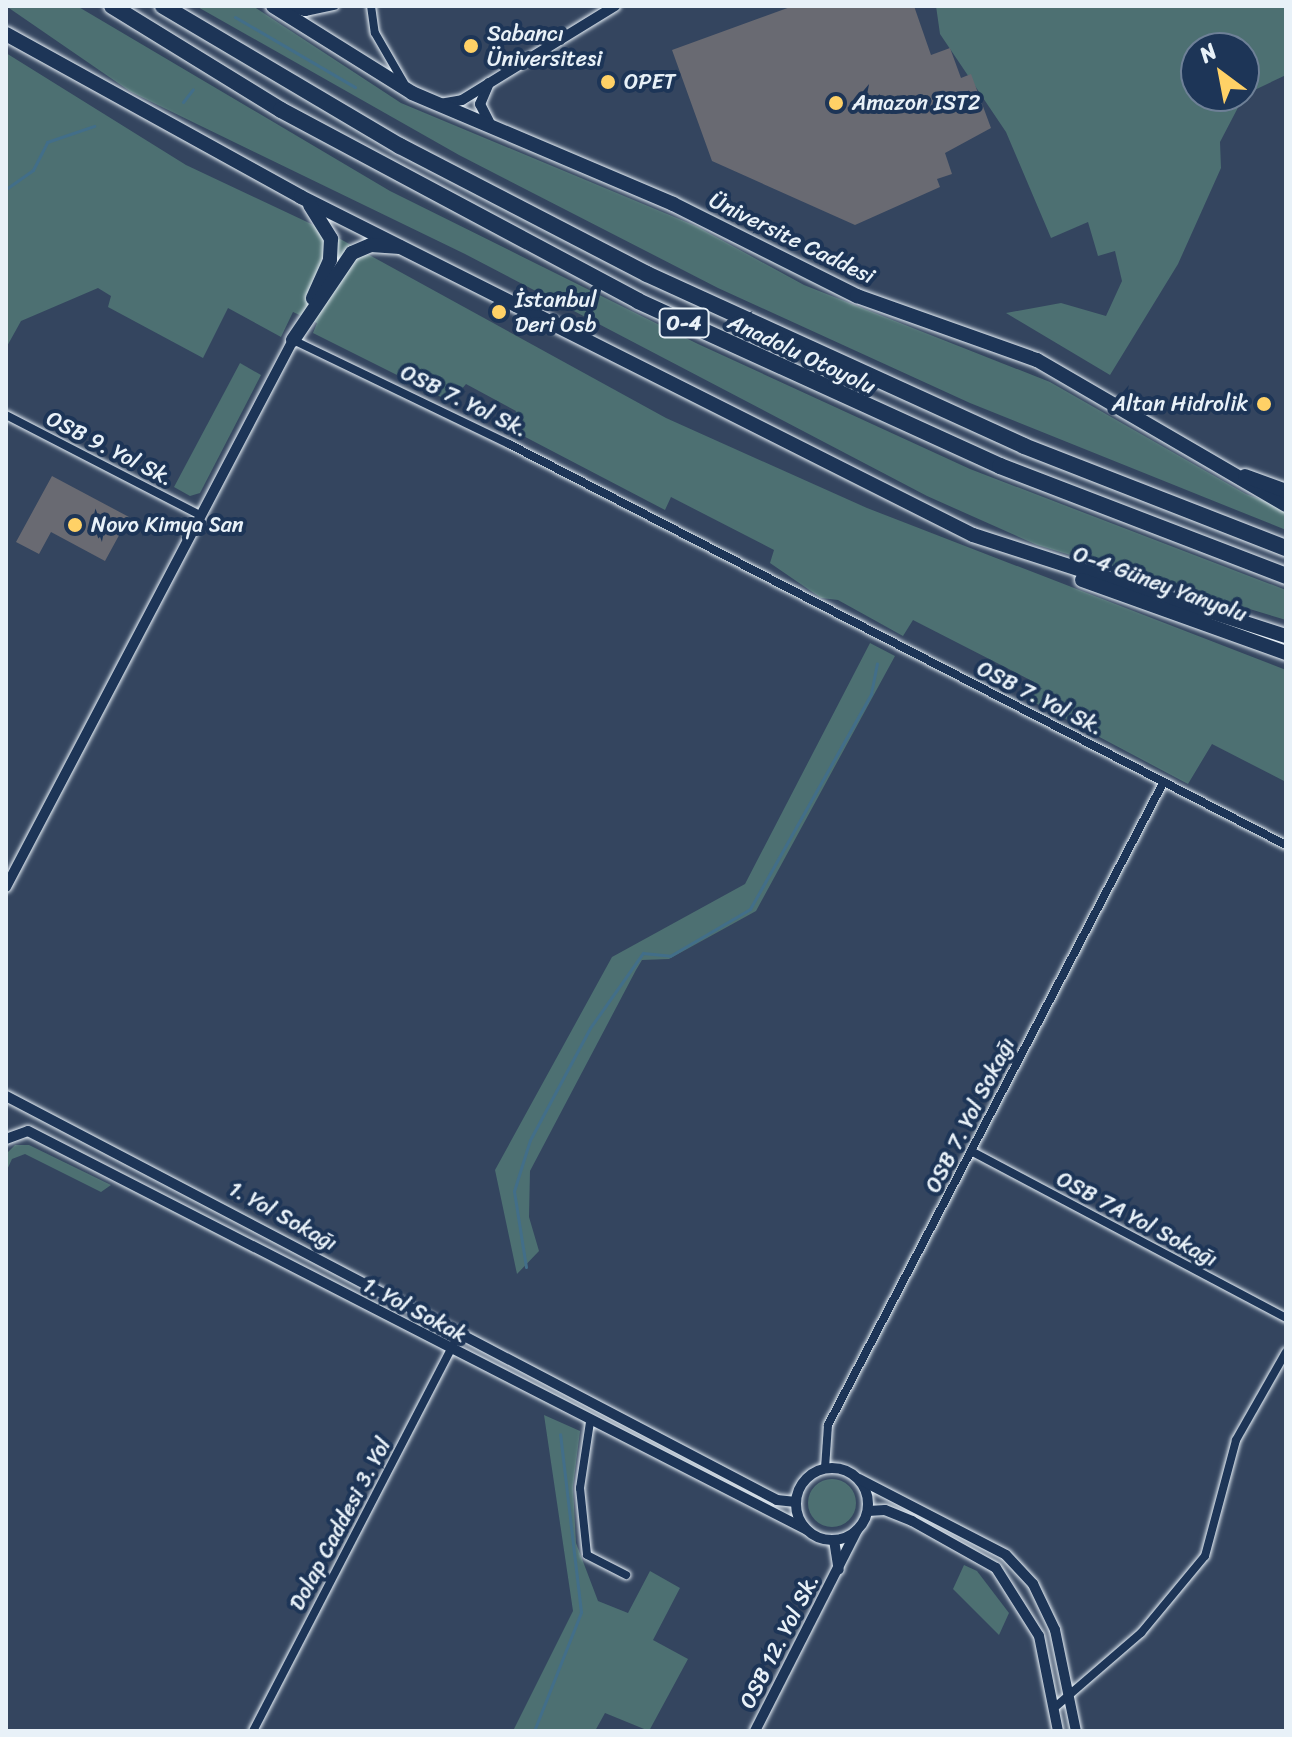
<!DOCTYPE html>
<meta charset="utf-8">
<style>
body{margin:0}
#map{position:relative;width:1292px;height:1737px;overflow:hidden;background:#34455f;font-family:Sriracha,sans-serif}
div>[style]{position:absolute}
.green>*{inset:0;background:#4d7072}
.round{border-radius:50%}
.stream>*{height:3px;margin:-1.5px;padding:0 1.5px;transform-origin:1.5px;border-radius:1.5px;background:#426e89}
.building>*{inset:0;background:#696a72}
.roads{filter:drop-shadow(0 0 2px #e8f1f8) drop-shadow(0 0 2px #e8f1f8)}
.minor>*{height:8px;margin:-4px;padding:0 4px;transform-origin:4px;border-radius:4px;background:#1d3557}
.tertiary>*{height:10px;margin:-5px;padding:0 5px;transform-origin:5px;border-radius:5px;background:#1d3557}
.tertiary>.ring{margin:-5px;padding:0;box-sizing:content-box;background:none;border:10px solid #1d3557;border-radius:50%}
.primary>*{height:14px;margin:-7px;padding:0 7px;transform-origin:7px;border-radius:7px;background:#1d3557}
.motorway>*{height:16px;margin:-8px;padding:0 8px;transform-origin:8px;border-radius:8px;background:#1d3557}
.dots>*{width:22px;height:22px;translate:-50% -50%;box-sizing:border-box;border:4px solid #1d3557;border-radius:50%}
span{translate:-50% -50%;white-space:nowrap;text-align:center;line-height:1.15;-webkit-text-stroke:8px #1d3557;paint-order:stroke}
.shield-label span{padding:2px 6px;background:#1d3557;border:2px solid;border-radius:6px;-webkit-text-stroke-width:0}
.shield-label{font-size:20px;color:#e8f1f8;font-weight:700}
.poi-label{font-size:22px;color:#e8f1f8}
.left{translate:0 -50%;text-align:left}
.right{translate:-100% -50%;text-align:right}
.street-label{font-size:22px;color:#e8f1f8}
.frame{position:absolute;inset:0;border:8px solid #e8f1f8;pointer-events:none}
.north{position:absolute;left:1180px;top:32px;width:80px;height:80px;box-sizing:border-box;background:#1d3557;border:2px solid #6e8097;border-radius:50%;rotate:328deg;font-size:22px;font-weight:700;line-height:32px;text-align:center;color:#e8f1f8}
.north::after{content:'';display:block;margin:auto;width:28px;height:36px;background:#ffd166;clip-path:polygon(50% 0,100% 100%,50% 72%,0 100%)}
</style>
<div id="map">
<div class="green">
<i style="clip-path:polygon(6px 6px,77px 6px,390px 191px,698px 344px,970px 469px,1286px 590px,1286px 620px,1037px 545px,927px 496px,465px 254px,131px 92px)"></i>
<i style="clip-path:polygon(196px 6px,253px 6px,401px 103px,696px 226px,804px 285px,1050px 382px,1246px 494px,1286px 509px,1286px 530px,970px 403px,718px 288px,459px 155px)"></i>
<i style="clip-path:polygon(936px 6px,1286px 6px,1286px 75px,1244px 95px,1244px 48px,1196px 48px,1196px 96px,1244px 96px,1220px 142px,1221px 168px,1178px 264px,1110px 375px,1006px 313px,1061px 303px,1106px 316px,1122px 281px,1115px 251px,1098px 256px,1088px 222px,1051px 238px,1006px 132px,940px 34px)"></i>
<i style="clip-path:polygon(6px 53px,186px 165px,322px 229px,666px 418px,867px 508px,1286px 670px,1286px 782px,1212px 744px,1188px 784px,1026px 698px,1034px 682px,913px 620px,903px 636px,838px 600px,821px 598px,770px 563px,774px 550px,671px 497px,665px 510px,510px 429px,516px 411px,466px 384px,451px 402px,313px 333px,317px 323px,293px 312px,281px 337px,228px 308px,203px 358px,108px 307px,111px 296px,98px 288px,21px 321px,6px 348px)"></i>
<i style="clip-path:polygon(240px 363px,261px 375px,200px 493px,190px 496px,174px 487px)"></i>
<i style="clip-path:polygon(870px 643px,895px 656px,756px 911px,669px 959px,642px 960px,636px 970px,530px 1171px,529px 1217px,539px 1251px,517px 1274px,495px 1170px,612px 957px,745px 884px)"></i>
<i style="clip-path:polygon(15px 1145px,29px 1145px,111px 1185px,101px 1192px,25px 1154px,12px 1159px,6px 1172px,6px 1154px)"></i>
<i style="clip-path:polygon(544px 1415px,580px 1431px,573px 1487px,576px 1543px,598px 1601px,628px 1613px,650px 1571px,680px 1588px,653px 1640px,688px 1659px,649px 1731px,605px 1713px,595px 1731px,513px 1731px,573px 1611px)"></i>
<i class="round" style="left:808px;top:1479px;width:48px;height:48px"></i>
<i style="clip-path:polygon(964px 1565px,977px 1571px,1009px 1613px,999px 1635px,953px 1589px)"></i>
</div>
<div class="stream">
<i style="left:235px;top:17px;width:139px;rotate:30.3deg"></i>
<i style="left:183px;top:102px;width:16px;rotate:-52deg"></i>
<i style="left:6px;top:189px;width:33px;rotate:-35deg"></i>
<i style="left:33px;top:170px;width:31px;rotate:-63deg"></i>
<i style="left:47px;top:142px;width:50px;rotate:-18.8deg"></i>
<i style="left:526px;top:1267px;width:77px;rotate:-99deg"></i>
<i style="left:514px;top:1191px;width:53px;rotate:-72.6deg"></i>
<i style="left:530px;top:1140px;width:127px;rotate:-61.8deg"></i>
<i style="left:590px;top:1028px;width:92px;rotate:-54.8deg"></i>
<i style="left:643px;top:953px;width:27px;rotate:6deg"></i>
<i style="left:670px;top:956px;width:93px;rotate:-30.4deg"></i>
<i style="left:750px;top:909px;width:247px;rotate:-60.6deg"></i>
<i style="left:871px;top:694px;width:31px;rotate:-79deg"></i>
<i style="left:534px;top:1731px;width:128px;rotate:-68.4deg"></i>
<i style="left:581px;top:1612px;width:179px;rotate:-96.7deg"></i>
</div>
<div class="building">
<i style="clip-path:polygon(793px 6px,914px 6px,931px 55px,950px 48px,961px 78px,971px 74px,991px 128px,945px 153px,952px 174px,937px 179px,940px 187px,855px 225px,712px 161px,672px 50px)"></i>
<i style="clip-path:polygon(52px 476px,129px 517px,105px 561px,51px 532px,39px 554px,16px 542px)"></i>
</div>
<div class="roads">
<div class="minor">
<i style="left:281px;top:6px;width:25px;rotate:14deg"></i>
<i style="left:305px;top:12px;width:30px;rotate:-12deg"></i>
<i style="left:371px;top:6px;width:27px;rotate:82deg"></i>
<i style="left:375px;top:33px;width:58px;rotate:59.9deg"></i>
<i style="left:293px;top:340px;width:240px;rotate:25.7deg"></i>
<i style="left:509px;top:444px;width:874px;rotate:27.3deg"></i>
<i style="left:6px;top:415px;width:216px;rotate:27.3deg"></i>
<i style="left:971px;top:1151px;width:357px;rotate:27.9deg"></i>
<i style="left:590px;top:1422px;width:67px;rotate:98.6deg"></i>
<i style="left:580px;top:1488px;width:67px;rotate:84deg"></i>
<i style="left:587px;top:1555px;width:44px;rotate:27.1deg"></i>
<i style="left:825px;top:1468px;width:43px;rotate:-86deg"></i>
<i style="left:828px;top:1425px;width:724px;rotate:-62.44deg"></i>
<i style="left:1054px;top:1708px;width:115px;rotate:-40.8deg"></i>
<i style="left:1141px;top:1633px;width:100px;rotate:-50.3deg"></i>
<i style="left:1205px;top:1556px;width:120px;rotate:-75deg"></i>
<i style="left:1236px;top:1440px;width:101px;rotate:-60.4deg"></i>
<i style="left:253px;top:1731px;width:447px;rotate:-62.6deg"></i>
</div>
<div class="tertiary">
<i style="left:489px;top:83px;width:23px;rotate:113deg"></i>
<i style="left:480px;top:104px;width:25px;rotate:63deg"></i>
<i style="left:440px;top:104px;width:22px;rotate:-10deg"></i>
<i style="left:462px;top:100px;width:180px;rotate:-31.6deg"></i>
<i style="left:6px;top:887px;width:618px;rotate:-62.31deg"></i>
<i style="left:6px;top:1096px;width:870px;rotate:27.65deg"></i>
<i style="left:777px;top:1500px;width:19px;rotate:6deg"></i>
<i style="left:6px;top:1139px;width:23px;rotate:-20deg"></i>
<i style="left:28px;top:1131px;width:875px;rotate:27.12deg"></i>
<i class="ring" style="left:796px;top:1468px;width:62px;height:62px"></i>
<i style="left:859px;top:1479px;width:165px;rotate:27.3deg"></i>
<i style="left:1006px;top:1555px;width:40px;rotate:47deg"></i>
<i style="left:1033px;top:1584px;width:51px;rotate:64.4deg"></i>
<i style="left:1055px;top:1630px;width:103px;rotate:78.3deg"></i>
<i style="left:868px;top:1511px;width:17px;rotate:-3deg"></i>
<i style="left:885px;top:1510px;width:29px;rotate:22deg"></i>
<i style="left:912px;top:1521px;width:96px;rotate:29.2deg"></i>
<i style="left:996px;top:1568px;width:80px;rotate:57.7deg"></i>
<i style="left:1039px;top:1636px;width:97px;rotate:78.7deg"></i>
<i style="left:834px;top:1540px;width:30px;rotate:81deg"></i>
<i style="left:755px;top:1731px;width:225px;rotate:-63.1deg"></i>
</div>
<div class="primary">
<i style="left:273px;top:6px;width:164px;rotate:32deg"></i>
<i style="left:412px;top:93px;width:284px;rotate:23deg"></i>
<i style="left:673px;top:204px;width:206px;rotate:26.6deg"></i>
<i style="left:857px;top:296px;width:191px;rotate:19.6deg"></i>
<i style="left:1037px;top:360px;width:288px;rotate:30.2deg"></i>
<i style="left:6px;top:34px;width:337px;rotate:28.9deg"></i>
<i style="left:301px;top:197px;width:752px;rotate:26.7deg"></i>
<i style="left:973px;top:535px;width:329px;rotate:17.9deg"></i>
<i style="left:310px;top:205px;width:40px;rotate:58deg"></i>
<i style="left:331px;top:239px;width:21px;rotate:93deg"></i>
<i style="left:330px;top:260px;width:42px;rotate:114.1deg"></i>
<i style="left:293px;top:340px;width:105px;rotate:-55.9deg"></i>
<i style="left:352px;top:253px;width:21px;rotate:-23deg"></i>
<i style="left:371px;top:245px;width:29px;rotate:4deg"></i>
<i style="left:1245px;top:476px;width:44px;rotate:20.1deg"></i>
<i style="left:1082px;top:580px;width:217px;rotate:19.7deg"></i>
</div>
<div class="motorway">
<i style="left:112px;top:6px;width:198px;rotate:31.6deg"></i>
<i style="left:281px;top:110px;width:405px;rotate:28.1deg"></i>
<i style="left:638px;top:301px;width:398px;rotate:24.5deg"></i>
<i style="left:1000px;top:466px;width:306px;rotate:21deg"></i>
<i style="left:163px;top:6px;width:275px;rotate:30.6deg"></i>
<i style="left:400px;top:146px;width:278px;rotate:27.4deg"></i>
<i style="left:647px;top:274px;width:414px;rotate:24.5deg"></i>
<i style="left:1024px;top:446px;width:281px;rotate:21.3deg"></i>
</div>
</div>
<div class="dots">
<i style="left:471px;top:46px;background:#ffd166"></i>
<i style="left:608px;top:82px;background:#ffd166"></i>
<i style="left:836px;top:103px;background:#ffd166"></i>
<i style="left:499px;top:312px;background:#ffd166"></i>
<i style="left:1264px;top:404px;background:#ffd166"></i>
<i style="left:75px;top:525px;background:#ffd166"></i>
</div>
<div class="shield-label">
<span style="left:684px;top:323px">O-4</span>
</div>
<div class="poi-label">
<span class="left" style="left:487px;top:46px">Sabancı<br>Üniversitesi</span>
<span class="left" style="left:624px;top:82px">OPET</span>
<span class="left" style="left:852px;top:103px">Amazon IST2</span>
<span class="left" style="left:515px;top:312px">İstanbul<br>Deri Osb</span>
<span class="right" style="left:1248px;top:404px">Altan Hidrolik</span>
<span class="left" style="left:91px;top:525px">Novo Kimya San</span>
</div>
<div class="street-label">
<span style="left:792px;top:238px;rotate:26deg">Üniversite Caddesi</span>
<span style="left:802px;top:354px;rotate:25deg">Anadolu Otoyolu</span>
<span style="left:464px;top:401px;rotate:26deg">OSB 7. Yol Sk.</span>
<span style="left:110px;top:448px;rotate:27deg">OSB 9. Yol Sk.</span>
<span style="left:1160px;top:584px;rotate:20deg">O-4 Güney Yanyolu</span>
<span style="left:1040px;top:698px;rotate:27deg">OSB 7. Yol Sk.</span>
<span style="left:970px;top:1115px;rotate:-63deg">OSB 7. Yol Sokağı</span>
<span style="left:283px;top:1216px;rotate:29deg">1. Yol Sokağı</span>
<span style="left:1137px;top:1219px;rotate:28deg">OSB 7A Yol Sokağı</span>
<span style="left:415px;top:1310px;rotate:28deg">1. Yol Sokak</span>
<span style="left:340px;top:1524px;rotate:-62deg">Dolap Caddesi 3. Yol</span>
<span style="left:779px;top:1641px;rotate:-63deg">OSB 12. Yol Sk.</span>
</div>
<div class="frame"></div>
<div class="north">N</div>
</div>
